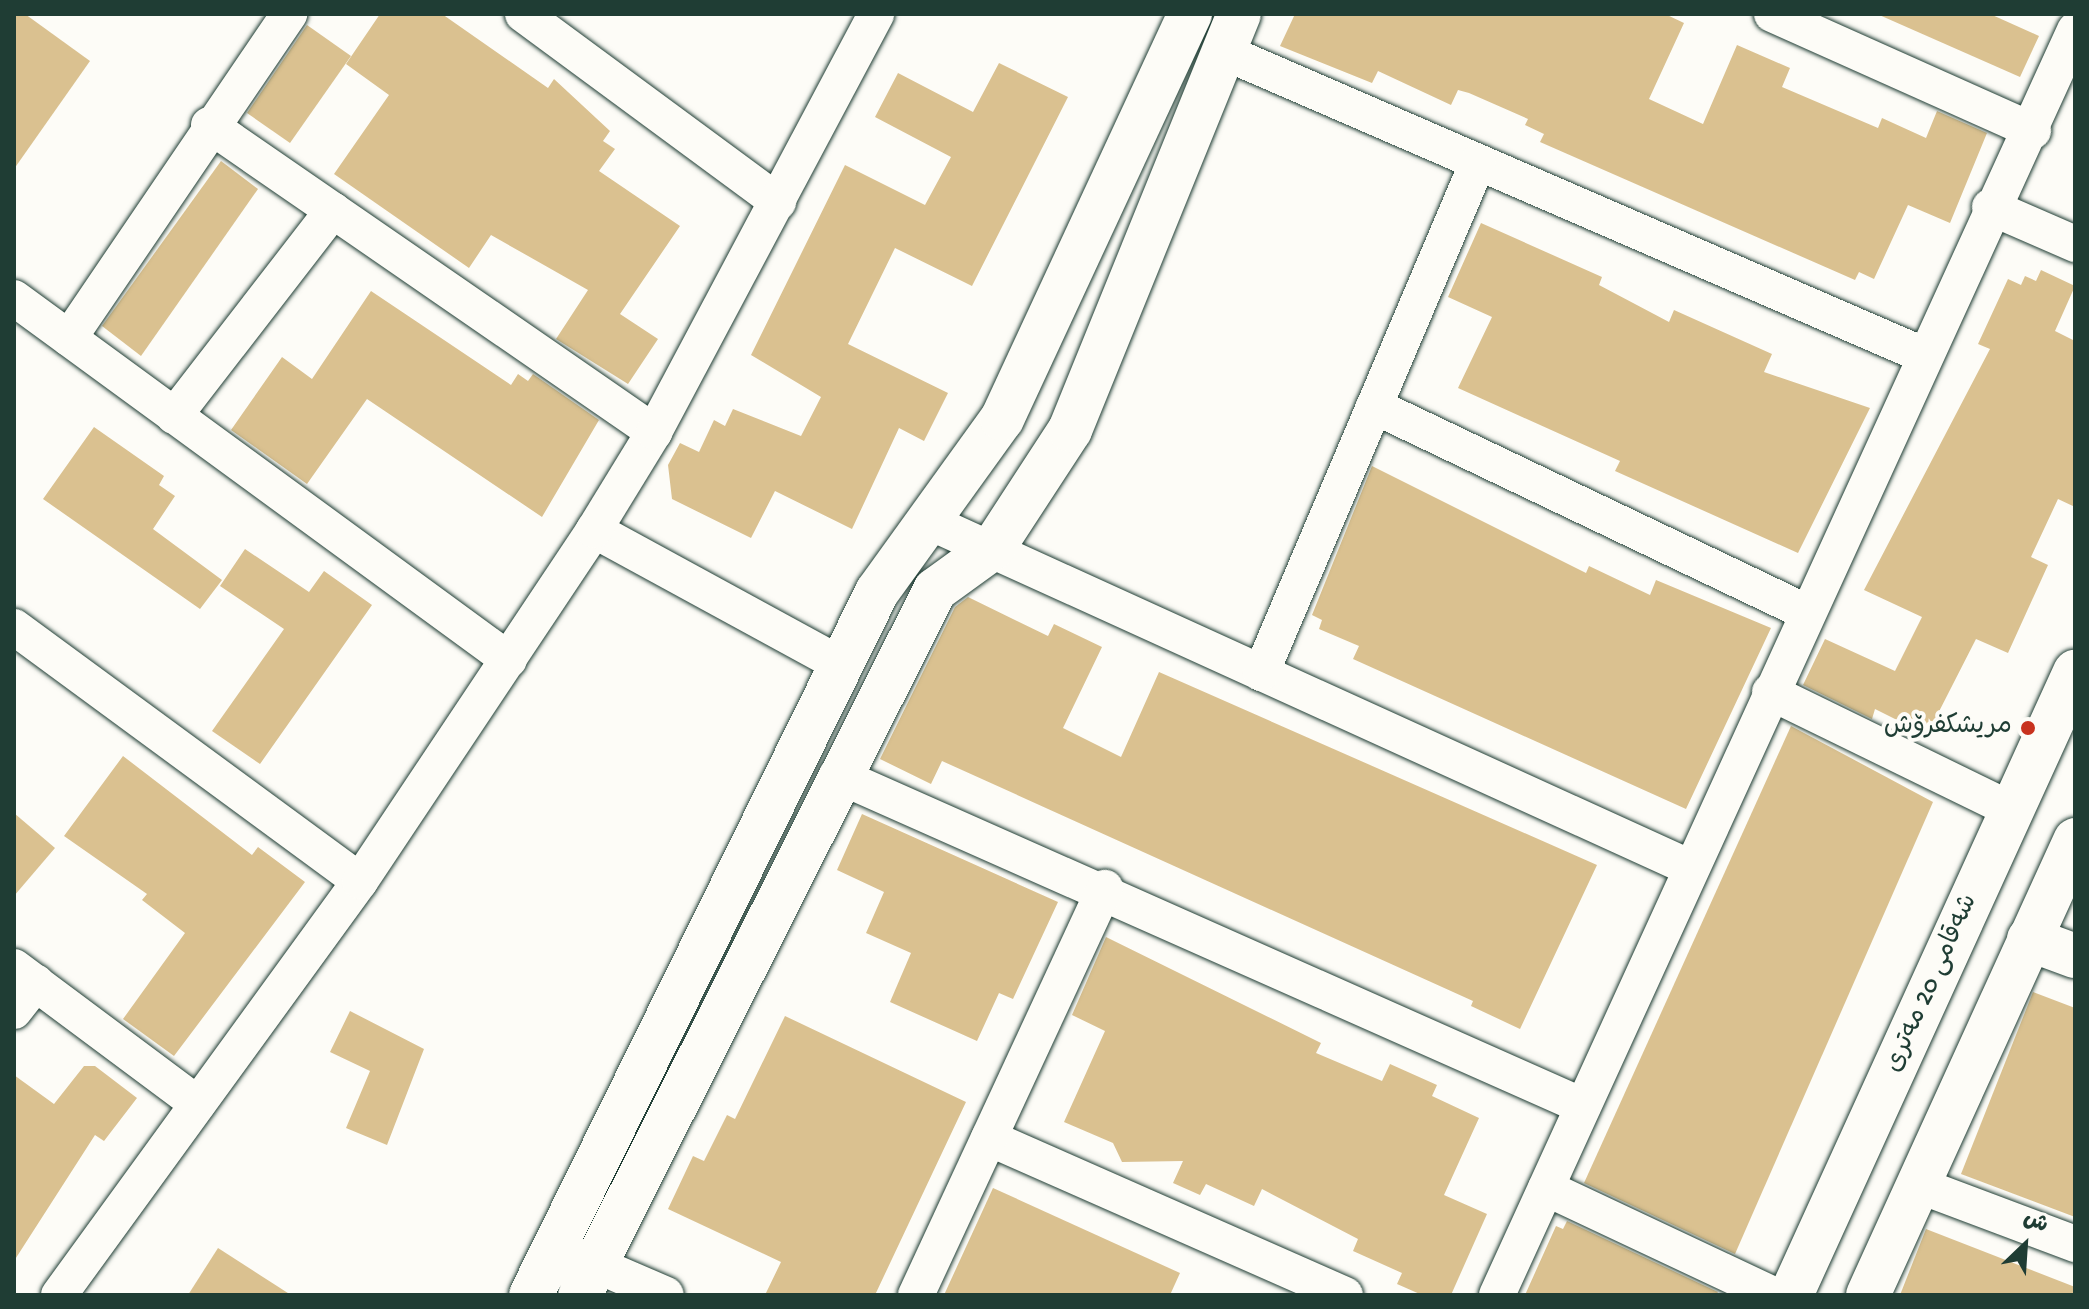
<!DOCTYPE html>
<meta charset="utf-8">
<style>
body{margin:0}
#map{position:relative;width:2089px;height:1309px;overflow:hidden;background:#fdfcf7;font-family:"Gochi Hand","Playpen Sans Arabic",sans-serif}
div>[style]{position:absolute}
.building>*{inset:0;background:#dac190}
.roads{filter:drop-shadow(0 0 2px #1f3d34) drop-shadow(0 0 2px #1f3d34)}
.street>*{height:36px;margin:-18px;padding:0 18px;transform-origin:18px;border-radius:18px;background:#fdfcf7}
.secondary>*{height:44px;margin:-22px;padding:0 22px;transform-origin:22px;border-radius:22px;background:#fdfcf7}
.primary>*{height:44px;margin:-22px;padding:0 22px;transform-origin:22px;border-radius:22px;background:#fdfcf7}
.dots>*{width:22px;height:22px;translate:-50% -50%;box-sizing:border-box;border:4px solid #fdfcf7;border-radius:50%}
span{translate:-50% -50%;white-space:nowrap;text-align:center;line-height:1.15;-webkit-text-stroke:8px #fdfcf7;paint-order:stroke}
.poi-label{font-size:26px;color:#1f3d34}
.right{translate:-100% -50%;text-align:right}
.street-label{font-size:26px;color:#1f3d34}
.frame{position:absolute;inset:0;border:16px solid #1f3d34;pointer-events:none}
.north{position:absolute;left:1985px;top:1205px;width:80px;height:80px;-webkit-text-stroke:6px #fdfcf7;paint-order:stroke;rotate:25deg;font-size:22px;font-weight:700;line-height:32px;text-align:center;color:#1f3d34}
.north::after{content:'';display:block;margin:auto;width:28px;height:36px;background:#1f3d34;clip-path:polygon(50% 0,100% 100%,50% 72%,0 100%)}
</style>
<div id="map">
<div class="building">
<i style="clip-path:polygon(14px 14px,25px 14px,90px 61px,14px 169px)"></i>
<i style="clip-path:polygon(380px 14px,442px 14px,548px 88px,554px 79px,610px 131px,603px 141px,615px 149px,599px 171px,680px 226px,620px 314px,658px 339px,628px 384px,556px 339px,588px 290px,491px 235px,469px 268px,334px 174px,389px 95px,346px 64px)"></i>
<i style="clip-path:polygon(1295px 14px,1665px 14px,1684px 23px,1649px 99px,1703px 124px,1737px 45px,1790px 68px,1782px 87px,1878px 128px,1882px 118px,1926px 138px,1937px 111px,1987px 133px,1950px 223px,1908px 205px,1874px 279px,1859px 272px,1855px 280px,1540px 142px,1544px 134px,1525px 125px,1528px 119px,1469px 93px,1458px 90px,1451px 105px,1378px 71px,1372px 83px,1280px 46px)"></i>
<i style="clip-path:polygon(1877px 14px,1990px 14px,2039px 36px,2020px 77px)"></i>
<i style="clip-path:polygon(307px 25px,351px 56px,290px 143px,247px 113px)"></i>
<i style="clip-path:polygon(999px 63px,1068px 97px,972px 286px,895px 248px,848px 344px,948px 393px,924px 441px,899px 428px,852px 529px,775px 491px,751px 538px,672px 499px,668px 465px,680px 443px,699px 452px,714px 420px,725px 426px,733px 409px,801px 436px,821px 397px,751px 355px,845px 165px,925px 205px,951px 157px,875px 117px,898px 73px,973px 112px)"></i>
<i style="clip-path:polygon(221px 161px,258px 189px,141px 356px,102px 326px)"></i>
<i style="clip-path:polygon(1481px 223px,1602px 277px,1599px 285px,1669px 322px,1674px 310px,1772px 354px,1764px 372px,1870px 408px,1798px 553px,1615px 471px,1620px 461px,1458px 388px,1492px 317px,1448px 297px)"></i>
<i style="clip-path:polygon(2041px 270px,2075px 286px,2055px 331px,2075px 341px,2075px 507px,2058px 499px,2031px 557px,2048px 565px,2008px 653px,1976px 639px,1927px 735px,1875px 709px,1872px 719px,1803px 685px,1825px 639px,1895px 671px,1922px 617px,1864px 590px,1990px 349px,1978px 344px,2008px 279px,2021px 285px,2025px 276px,2036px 281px)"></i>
<i style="clip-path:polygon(371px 291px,511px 385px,518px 374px,528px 381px,533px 374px,599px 420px,542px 517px,367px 399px,307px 484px,231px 430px,282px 357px,312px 379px)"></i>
<i style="clip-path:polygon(94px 427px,164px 476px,159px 485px,175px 496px,153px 529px,222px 580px,200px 609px,43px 499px)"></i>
<i style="clip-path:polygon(1372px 466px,1586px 573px,1589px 566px,1650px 595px,1656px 580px,1771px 628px,1686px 809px,1353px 659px,1359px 646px,1319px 629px,1322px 620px,1312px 615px)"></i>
<i style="clip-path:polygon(245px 549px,309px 592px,324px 571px,372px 605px,260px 764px,212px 731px,284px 629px,220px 586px)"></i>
<i style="clip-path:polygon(968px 597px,1048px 636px,1054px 624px,1102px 647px,1063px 728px,1121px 757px,1159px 672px,1597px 865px,1520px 1029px,1471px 1006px,1473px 1001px,942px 761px,931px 784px,880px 759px,955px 607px)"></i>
<i style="clip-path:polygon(1791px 726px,1933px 802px,1735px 1254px,1584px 1183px)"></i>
<i style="clip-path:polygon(123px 756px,252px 855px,258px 847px,305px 882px,174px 1056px,123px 1019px,185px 933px,142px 900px,147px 894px,64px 836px)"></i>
<i style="clip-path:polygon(14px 813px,55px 848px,14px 896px)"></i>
<i style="clip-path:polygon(862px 814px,1058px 902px,1013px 999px,999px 993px,977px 1041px,890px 1002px,911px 953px,866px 933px,884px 892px,837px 870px)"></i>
<i style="clip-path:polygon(1106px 937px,1321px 1043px,1316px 1053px,1382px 1081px,1390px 1064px,1437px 1085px,1432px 1096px,1479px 1118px,1444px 1195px,1487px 1214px,1451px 1295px,1422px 1295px,1397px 1284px,1402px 1273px,1353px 1251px,1358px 1239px,1262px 1189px,1254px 1206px,1206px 1184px,1200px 1195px,1173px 1183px,1183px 1161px,1122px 1162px,1113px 1143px,1064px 1122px,1105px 1031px,1072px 1015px)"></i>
<i style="clip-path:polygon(2033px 992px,2075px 1008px,2075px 1217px,1961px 1174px)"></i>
<i style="clip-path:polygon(350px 1011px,424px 1049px,387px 1145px,346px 1128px,370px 1071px,330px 1052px)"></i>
<i style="clip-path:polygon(785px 1016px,966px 1102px,875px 1295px,765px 1295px,781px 1262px,668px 1209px,693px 1156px,704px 1161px,727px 1115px,735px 1119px)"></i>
<i style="clip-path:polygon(84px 1066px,95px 1066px,137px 1098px,104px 1141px,95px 1135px,14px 1261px,14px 1075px,54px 1104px)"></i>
<i style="clip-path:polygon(993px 1188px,1180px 1273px,1170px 1295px,944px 1295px)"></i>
<i style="clip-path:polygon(1567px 1221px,1718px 1292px,1716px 1295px,1525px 1295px,1556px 1226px,1563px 1229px)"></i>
<i style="clip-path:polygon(1926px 1229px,2075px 1287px,2075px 1295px,1900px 1295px)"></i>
<i style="clip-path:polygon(218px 1248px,291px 1295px,188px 1295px)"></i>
</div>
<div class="roads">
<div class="street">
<i style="left:523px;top:14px;width:317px;rotate:36.4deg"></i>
<i style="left:1772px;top:14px;width:286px;rotate:24.1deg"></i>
<i style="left:1222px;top:51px;width:764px;rotate:23.44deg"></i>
<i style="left:209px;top:125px;width:541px;rotate:34.6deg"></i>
<i style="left:1990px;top:207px;width:93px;rotate:23.5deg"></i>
<i style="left:14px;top:298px;width:613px;rotate:36.18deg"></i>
<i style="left:69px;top:338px;width:392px;rotate:-55.8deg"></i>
<i style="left:1374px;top:406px;width:479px;rotate:25.5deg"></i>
<i style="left:174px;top:416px;width:260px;rotate:-52.3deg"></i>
<i style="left:930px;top:522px;width:836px;rotate:24.45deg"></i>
<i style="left:594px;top:530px;width:282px;rotate:28.6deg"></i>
<i style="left:14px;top:627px;width:429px;rotate:36.3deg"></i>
<i style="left:1261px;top:673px;width:555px;rotate:-66.99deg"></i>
<i style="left:1770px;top:692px;width:269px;rotate:26deg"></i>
<i style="left:837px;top:775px;width:816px;rotate:23.93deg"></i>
<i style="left:14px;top:967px;width:229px;rotate:36.7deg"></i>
<i style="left:14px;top:1011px;width:36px;rotate:-52deg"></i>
<i style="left:989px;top:1138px;width:389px;rotate:23.8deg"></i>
<i style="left:1918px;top:1185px;width:168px;rotate:20.6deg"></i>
<i style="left:1546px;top:1188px;width:251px;rotate:25.2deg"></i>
<i style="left:571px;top:1254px;width:103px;rotate:23.3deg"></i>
<i style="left:59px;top:1295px;width:512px;rotate:-53.98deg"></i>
<i style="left:360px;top:881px;width:422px;rotate:-56.3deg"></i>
<i style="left:594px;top:530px;width:115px;rotate:-58.5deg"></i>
<i style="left:654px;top:432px;width:473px;rotate:-62deg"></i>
<i style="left:916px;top:1295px;width:449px;rotate:-65.1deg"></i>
<i style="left:1497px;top:1295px;width:1391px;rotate:-65.44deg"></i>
</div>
<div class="secondary">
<i style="left:2029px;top:939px;width:49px;rotate:20.3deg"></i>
<i style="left:531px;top:1295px;width:784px;rotate:-63.79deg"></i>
<i style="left:877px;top:592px;width:213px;rotate:-54.2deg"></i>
<i style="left:1002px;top:419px;width:447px;rotate:-65.1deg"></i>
<i style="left:580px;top:1295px;width:789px;rotate:-63.27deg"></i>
<i style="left:935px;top:590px;width:72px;rotate:-35.9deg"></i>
<i style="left:993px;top:548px;width:141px;rotate:-56.9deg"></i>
<i style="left:1070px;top:430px;width:449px;rotate:-67.9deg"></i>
</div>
<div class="primary">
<i style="left:1791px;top:1295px;width:685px;rotate:-65.49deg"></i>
<i style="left:1868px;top:1295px;width:500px;rotate:-65.5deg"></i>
</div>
</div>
<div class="dots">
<i style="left:2028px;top:728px;background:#c8321e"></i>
</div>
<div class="poi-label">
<span class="right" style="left:2012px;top:728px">مریشکفرۆش</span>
</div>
<div class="street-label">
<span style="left:1933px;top:984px;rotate:-66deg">شەقامی 20 مەتری</span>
</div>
<div class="frame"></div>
<div class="north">ش</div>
</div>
